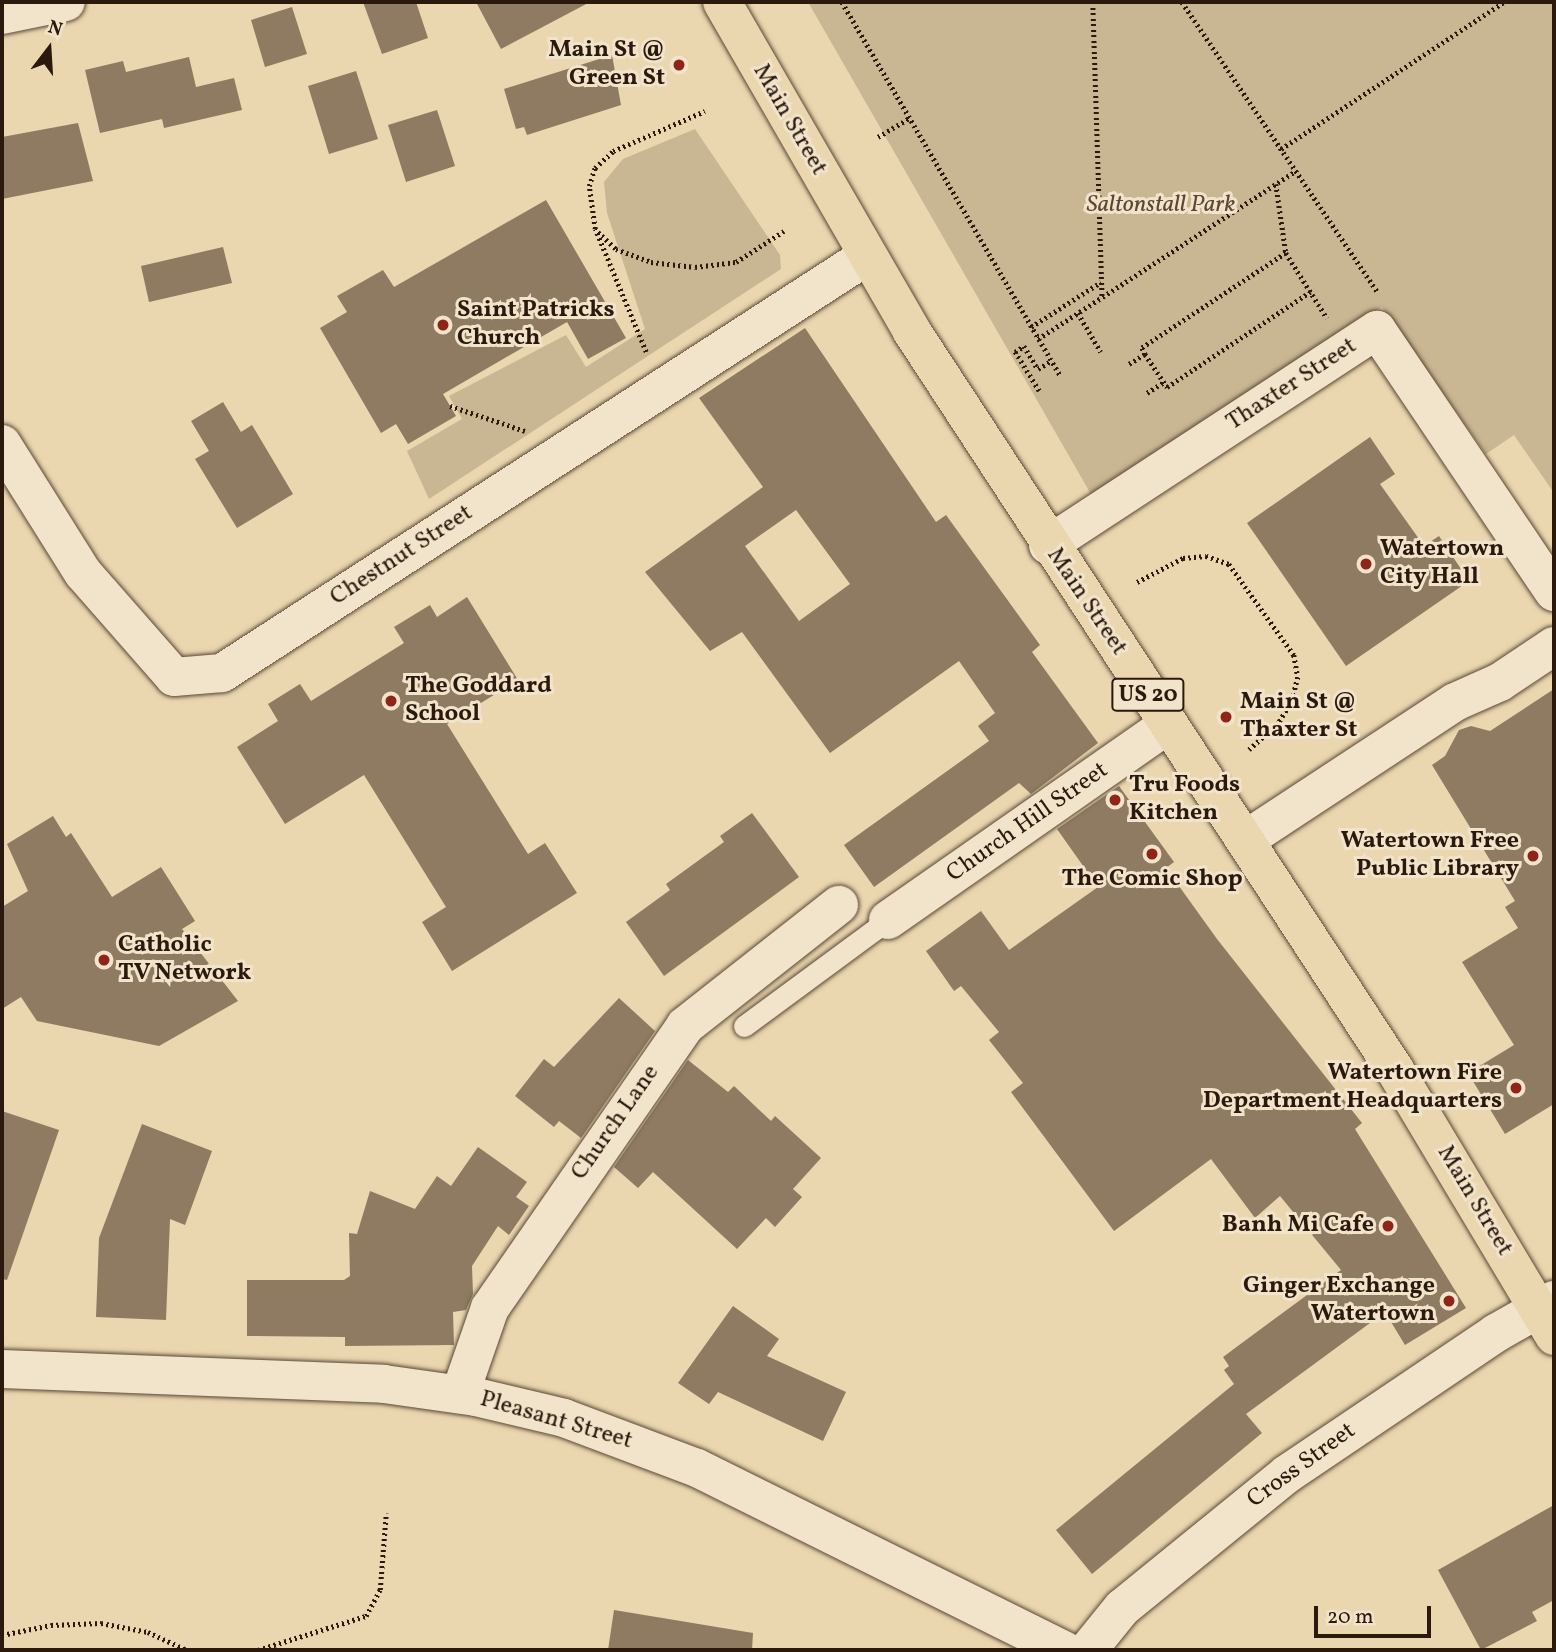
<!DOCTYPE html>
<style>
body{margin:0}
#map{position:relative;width:1556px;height:1652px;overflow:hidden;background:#ead6af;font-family:Vollkorn,serif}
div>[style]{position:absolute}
.green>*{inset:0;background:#c9b693}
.building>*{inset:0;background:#8e7b61}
.path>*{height:4.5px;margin-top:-2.25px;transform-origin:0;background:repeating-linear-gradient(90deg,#2a190c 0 2px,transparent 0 5.5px)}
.roads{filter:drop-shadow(0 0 2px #5a4835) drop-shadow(0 0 2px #5a4835)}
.service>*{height:21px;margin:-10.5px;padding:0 10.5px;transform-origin:10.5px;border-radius:10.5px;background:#f1e4cb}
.minor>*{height:38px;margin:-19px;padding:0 19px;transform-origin:19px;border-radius:19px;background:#f1e4cb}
.tertiary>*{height:38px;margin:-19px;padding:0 19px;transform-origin:19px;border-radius:19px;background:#f1e4cb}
.primary>*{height:38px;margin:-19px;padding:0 19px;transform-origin:19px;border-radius:19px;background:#ead6af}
.dots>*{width:19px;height:19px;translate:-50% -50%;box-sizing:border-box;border:4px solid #f1e4cb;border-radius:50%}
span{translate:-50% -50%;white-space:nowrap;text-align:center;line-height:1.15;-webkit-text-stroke:6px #f1e4cb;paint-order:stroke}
.shield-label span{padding:2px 5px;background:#f1e4cb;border:2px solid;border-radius:5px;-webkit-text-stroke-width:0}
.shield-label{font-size:23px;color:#2a190c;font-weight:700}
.poi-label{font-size:24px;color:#2a190c;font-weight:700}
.right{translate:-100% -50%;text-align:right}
.left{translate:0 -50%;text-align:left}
.street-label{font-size:24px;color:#2a190c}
.park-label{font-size:24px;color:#5a4834;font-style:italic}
.frame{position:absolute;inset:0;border:4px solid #2a190c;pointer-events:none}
.north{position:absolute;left:14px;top:14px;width:70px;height:70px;-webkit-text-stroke:5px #f1e4cb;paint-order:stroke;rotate:17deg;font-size:19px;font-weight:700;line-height:28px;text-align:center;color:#2a190c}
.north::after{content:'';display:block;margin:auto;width:24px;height:32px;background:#2a190c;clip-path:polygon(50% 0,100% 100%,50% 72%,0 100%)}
.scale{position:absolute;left:1314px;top:1606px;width:117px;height:32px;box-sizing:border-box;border:4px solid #2a190c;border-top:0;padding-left:9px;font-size:21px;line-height:24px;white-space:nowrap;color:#2a190c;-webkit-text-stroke:5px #f1e4cb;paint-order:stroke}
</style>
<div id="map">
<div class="green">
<i style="clip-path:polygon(808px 2px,1554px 2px,1554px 493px,1514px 435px,1486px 454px,1382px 307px,1092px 496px)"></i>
<i style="clip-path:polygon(695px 129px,780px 255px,781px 269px,429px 499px,407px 451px,462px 419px,449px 396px,566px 335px,586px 367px,645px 329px,607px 213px,604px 182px,623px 159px)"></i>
</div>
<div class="building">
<i style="clip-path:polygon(363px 2px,416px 2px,428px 38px,382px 54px)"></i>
<i style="clip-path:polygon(476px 2px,590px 2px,501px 49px)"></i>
<i style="clip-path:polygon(292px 7px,307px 54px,265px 67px,251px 20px)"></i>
<i style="clip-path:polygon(612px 55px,621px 105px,527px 135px,524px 127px,516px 129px,504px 89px)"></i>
<i style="clip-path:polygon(189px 57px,196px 87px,234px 78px,242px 110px,164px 128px,162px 119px,100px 133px,85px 70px,123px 61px,126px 72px)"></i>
<i style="clip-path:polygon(356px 71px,378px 139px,329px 154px,308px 86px)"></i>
<i style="clip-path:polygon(437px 110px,455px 166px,406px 182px,388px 125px)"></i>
<i style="clip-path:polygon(78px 123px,93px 181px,2px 199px,2px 137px)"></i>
<i style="clip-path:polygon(546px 200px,626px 338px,588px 359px,567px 322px,443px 394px,456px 416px,408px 444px,396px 424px,381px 433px,320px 328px,347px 312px,337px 296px,383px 270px,394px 287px)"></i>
<i style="clip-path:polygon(223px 247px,232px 283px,149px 302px,141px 266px)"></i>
<i style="clip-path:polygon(evenodd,805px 328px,936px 522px,946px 515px,1040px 645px,1032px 652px,1098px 743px,1031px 794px,1019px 783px,874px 887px,844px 845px,989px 741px,978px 726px,995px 713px,959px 661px,830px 753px,742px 632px,710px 651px,645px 572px,763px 487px,699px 398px,805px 328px,796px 510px,850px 584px,799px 621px,745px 546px,796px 510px)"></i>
<i style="clip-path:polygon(223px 402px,241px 432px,252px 425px,293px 494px,237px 528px,195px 459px,209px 451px,191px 421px)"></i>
<i style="clip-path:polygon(1370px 437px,1395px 474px,1380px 484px,1424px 546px,1439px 536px,1469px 581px,1346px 666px,1247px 523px)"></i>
<i style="clip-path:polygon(467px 597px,518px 680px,447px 724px,528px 854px,545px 843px,577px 893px,452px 971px,422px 922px,446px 907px,364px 775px,285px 824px,237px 747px,278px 721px,268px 704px,300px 684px,311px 701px,404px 643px,394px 627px,430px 605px,437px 617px)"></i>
<i style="clip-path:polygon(1554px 689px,1554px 1104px,1505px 1134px,1468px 1073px,1514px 1045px,1462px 962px,1518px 928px,1505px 907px,1515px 901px,1432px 765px,1445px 756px,1459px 730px,1471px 726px,1490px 731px)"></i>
<i style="clip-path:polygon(1119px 786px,1174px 862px,1166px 868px,1217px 939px,1362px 1123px,1355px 1129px,1466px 1308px,1405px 1345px,1385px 1312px,1246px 1414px,1262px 1433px,1092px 1574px,1056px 1530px,1234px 1384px,1224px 1370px,1229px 1366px,1223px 1357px,1341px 1270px,1280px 1196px,1255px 1218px,1211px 1159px,1114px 1231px,1011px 1092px,1023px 1083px,989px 1040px,999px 1032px,961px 986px,954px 991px,926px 951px,981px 911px,1009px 950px,1098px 887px,1057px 829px)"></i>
<i style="clip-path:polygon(752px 813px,799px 877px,664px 976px,626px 922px,670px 890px,666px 884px,724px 842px,720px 836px)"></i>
<i style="clip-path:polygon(53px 816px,66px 837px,71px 833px,112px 897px,161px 867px,195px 921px,182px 929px,238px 1001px,159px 1046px,37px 1021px,21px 997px,2px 1009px,2px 907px,28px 891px,7px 844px)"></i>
<i style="clip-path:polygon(619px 998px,655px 1031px,581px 1138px,559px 1121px,554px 1127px,515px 1096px,544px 1059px,554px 1067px)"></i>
<i style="clip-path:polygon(688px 1060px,728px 1092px,734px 1086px,771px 1121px,775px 1116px,821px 1158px,793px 1189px,802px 1197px,775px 1227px,766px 1218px,737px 1249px,653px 1172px,638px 1188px,614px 1167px)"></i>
<i style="clip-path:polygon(2px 1111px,59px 1130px,7px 1280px,2px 1279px)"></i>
<i style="clip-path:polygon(142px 1124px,212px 1151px,185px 1225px,170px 1219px,166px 1320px,96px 1317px,99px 1238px)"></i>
<i style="clip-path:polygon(478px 1147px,527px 1182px,516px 1197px,529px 1206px,509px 1235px,498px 1226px,472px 1266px,473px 1294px,466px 1310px,453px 1312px,454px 1345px,345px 1346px,345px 1337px,247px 1336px,247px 1280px,344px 1280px,350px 1276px,349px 1233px,357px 1234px,370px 1191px,415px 1209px,437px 1176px,451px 1186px)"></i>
<i style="clip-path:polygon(733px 1306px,779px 1339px,767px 1356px,846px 1392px,823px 1441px,718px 1392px,709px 1404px,678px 1383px)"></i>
<i style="clip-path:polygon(1554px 1505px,1554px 1600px,1532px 1612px,1537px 1621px,1481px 1650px,1438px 1570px)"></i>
<i style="clip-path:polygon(614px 1610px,753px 1633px,752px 1650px,608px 1650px)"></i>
</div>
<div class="path">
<i style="left:842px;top:2px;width:434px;rotate:59.7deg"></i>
<i style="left:1093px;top:2px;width:294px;rotate:88.2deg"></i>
<i style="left:1182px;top:2px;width:349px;rotate:56deg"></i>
<i style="left:878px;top:137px;width:37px;rotate:-31deg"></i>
<i style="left:1281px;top:149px;width:267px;rotate:-33.4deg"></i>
<i style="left:1276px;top:184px;width:70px;rotate:81.8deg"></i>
<i style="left:1286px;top:253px;width:77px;rotate:57.8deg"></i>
<i style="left:598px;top:232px;width:25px;rotate:43deg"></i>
<i style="left:616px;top:249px;width:37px;rotate:20deg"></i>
<i style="left:651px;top:262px;width:44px;rotate:6.5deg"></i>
<i style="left:695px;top:267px;width:41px;rotate:-7deg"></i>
<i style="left:736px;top:262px;width:57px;rotate:-32.9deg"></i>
<i style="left:1286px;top:253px;width:173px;rotate:146.6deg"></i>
<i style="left:1142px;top:348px;width:7px;rotate:63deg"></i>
<i style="left:1145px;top:354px;width:40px;rotate:56deg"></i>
<i style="left:1167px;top:387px;width:172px;rotate:-33.6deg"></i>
<i style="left:1078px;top:313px;width:45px;rotate:59.5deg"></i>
<i style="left:1031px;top:327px;width:83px;rotate:-32.7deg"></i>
<i style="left:1038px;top:339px;width:308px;rotate:-33.1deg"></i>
<i style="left:646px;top:352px;width:133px;rotate:-112.5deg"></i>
<i style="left:595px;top:229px;width:43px;rotate:-97.9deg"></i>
<i style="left:589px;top:186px;width:19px;rotate:-72deg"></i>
<i style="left:595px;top:168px;width:25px;rotate:-43deg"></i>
<i style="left:613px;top:151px;width:100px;rotate:-23.5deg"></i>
<i style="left:1129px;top:364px;width:19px;rotate:-32deg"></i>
<i style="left:1039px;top:391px;width:46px;rotate:-121.6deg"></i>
<i style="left:1015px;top:352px;width:11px;rotate:-34deg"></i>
<i style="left:1024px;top:346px;width:27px;rotate:59deg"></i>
<i style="left:1038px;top:369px;width:15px;rotate:-32deg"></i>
<i style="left:1147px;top:393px;width:20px;rotate:-33deg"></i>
<i style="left:450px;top:406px;width:79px;rotate:18.4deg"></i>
<i style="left:1137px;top:582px;width:52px;rotate:-27.6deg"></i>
<i style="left:1183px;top:558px;width:23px;rotate:-5deg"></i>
<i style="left:1206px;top:556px;width:24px;rotate:19deg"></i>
<i style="left:1229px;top:564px;width:112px;rotate:54.5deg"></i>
<i style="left:1294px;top:655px;width:22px;rotate:80deg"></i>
<i style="left:1298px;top:677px;width:25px;rotate:104deg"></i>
<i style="left:1292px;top:701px;width:26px;rotate:121deg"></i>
<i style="left:1279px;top:723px;width:40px;rotate:138deg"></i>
<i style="left:2px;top:1635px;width:50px;rotate:-11.5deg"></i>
<i style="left:51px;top:1625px;width:50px;rotate:-2.3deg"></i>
<i style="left:101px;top:1623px;width:48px;rotate:10.8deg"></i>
<i style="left:148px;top:1632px;width:43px;rotate:24.8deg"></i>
<i style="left:258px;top:1650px;width:113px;rotate:-17.5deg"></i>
<i style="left:366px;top:1616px;width:30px;rotate:-62deg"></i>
<i style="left:380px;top:1590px;width:77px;rotate:-85.5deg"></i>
</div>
<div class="roads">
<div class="service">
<i style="left:744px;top:1026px;width:179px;rotate:-36.4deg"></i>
</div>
<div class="minor">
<i style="left:2px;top:444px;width:152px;rotate:57.9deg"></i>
<i style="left:83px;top:573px;width:138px;rotate:48.8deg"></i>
<i style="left:174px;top:677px;width:48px;rotate:-4.8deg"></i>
<i style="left:222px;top:673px;width:768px;rotate:-32.88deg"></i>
<i style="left:1048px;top:545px;width:393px;rotate:-33.2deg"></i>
<i style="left:1377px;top:330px;width:316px;rotate:56deg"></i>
<i style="left:1245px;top:840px;width:251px;rotate:-33.3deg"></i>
<i style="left:1455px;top:702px;width:49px;rotate:-24deg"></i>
<i style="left:1500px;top:682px;width:65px;rotate:-33.7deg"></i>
<i style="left:888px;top:920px;width:341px;rotate:-34.9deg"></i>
<i style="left:460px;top:1394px;width:91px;rotate:-70.8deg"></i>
<i style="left:490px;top:1308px;width:343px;rotate:-55.3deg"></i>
<i style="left:685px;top:1026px;width:196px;rotate:-38.2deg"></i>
<i style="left:1088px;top:1650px;width:54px;rotate:-51deg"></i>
<i style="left:1122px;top:1608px;width:213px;rotate:-39.1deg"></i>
<i style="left:1287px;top:1474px;width:252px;rotate:-34deg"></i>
<i style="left:1496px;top:1333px;width:67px;rotate:-29.6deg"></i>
</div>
<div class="tertiary">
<i style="left:2px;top:15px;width:65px;rotate:-11.5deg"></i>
<i style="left:2px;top:1369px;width:382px;rotate:2.2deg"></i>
<i style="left:384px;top:1384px;width:93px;rotate:8deg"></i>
<i style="left:476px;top:1397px;width:90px;rotate:13.4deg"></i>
<i style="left:564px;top:1418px;width:142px;rotate:20.6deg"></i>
<i style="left:697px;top:1468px;width:410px;rotate:26.4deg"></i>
</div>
<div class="primary">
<i style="left:722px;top:2px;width:379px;rotate:60deg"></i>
<i style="left:911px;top:330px;width:884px;rotate:56.81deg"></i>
<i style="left:1395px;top:1070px;width:310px;rotate:59.1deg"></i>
</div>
</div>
<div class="dots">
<i style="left:679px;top:65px;background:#8f2418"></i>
<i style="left:443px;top:325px;background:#8f2418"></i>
<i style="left:1366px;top:564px;background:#8f2418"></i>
<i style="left:391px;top:701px;background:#8f2418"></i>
<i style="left:1226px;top:717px;background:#8f2418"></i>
<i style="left:1115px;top:800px;background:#8f2418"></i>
<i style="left:1152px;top:854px;background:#8f2418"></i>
<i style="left:1533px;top:856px;background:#8f2418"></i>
<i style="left:104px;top:960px;background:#8f2418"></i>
<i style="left:1516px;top:1088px;background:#8f2418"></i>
<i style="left:1388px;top:1226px;background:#8f2418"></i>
<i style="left:1449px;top:1301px;background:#8f2418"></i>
</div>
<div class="shield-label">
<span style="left:1148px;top:695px">US 20</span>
</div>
<div class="poi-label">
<span class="right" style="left:665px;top:65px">Main St @<br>Green St</span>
<span class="left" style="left:457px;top:325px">Saint Patricks<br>Church</span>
<span class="left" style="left:1380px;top:564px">Watertown<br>City Hall</span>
<span class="left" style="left:405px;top:701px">The Goddard<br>School</span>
<span class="left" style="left:1240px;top:717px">Main St @<br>Thaxter St</span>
<span class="left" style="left:1129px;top:800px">Tru Foods<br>Kitchen</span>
<span class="right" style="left:1519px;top:856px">Watertown Free<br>Public Library</span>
<span style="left:1152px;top:880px">The Comic Shop</span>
<span class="left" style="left:118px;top:960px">Catholic<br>TV Network</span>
<span class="right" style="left:1502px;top:1088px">Watertown Fire<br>Department Headquarters</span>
<span class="right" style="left:1374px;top:1226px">Banh Mi Cafe</span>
<span class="right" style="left:1435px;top:1301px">Ginger Exchange<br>Watertown</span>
</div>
<div class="street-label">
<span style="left:789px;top:120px;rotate:60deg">Main Street</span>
<span style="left:1292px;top:385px;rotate:-33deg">Thaxter Street</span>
<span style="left:402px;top:556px;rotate:-33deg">Chestnut Street</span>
<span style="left:1086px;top:602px;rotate:56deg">Main Street</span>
<span style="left:1028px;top:823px;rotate:-35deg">Church Hill Street</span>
<span style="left:616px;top:1123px;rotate:-55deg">Church Lane</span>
<span style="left:1474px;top:1201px;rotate:59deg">Main Street</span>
<span style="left:556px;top:1421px;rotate:16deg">Pleasant Street</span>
<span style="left:1302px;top:1466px;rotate:-36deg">Cross Street</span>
</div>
<div class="park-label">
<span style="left:1161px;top:206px">Saltonstall Park</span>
</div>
<div class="frame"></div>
<div class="north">N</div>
<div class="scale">20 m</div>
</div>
